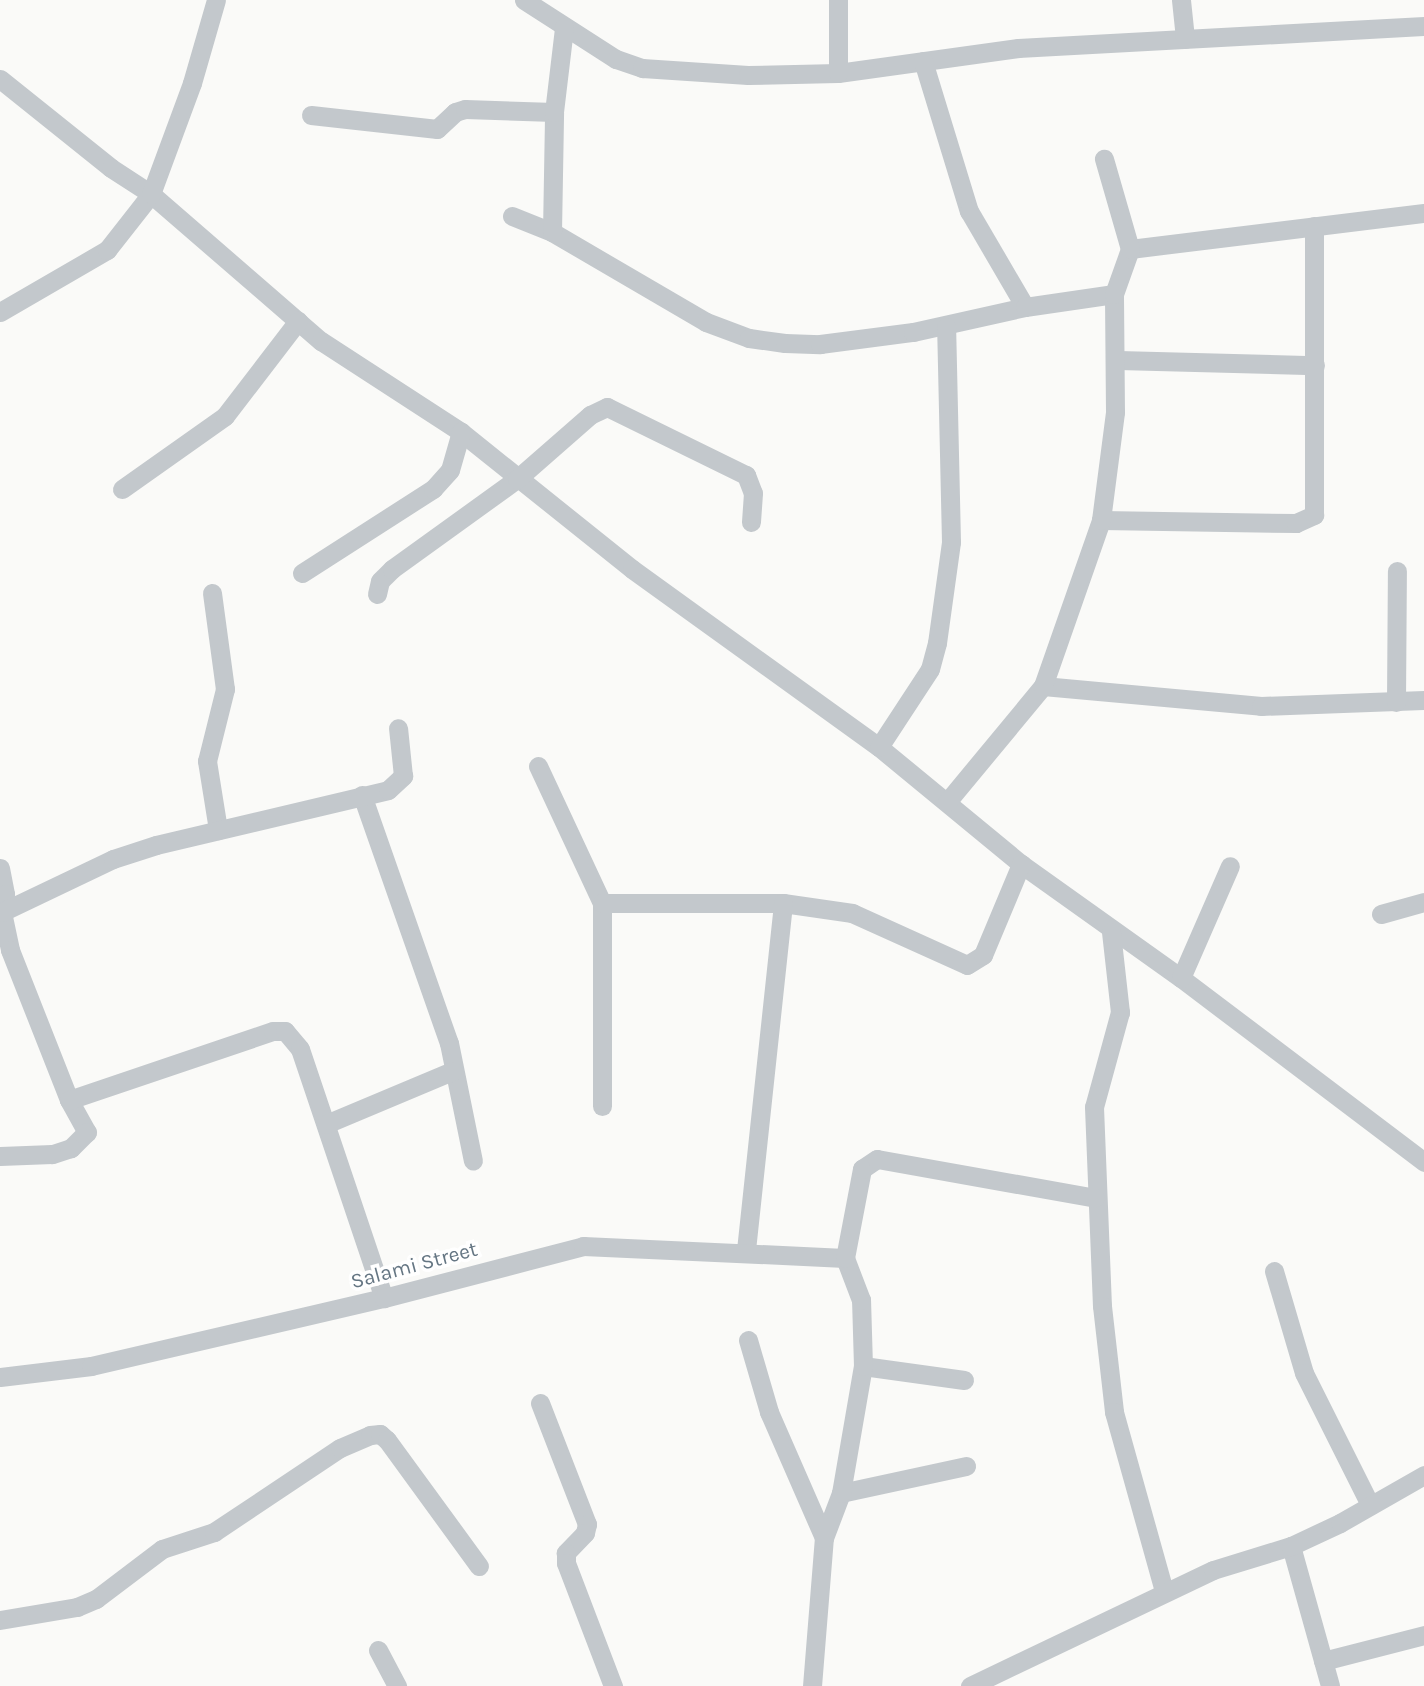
<!DOCTYPE html>
<style>
body{margin:0}
#map{position:relative;width:1424px;height:1686px;overflow:hidden;background:#fafaf8;font-family:Karla,sans-serif}
div>[style]{position:absolute}
.minor>*{height:19px;margin:-9.5px;padding:0 9.5px;transform-origin:9.5px;border-radius:9.5px;background:#c3c8cc}
span{translate:-50% -50%;white-space:nowrap;text-align:center;line-height:1.15;-webkit-text-stroke:7px #fff;paint-order:stroke}
.street-label{font-size:21px;color:#657683}
</style>
<div id="map">
<div class="minor">
<i style="left:524px;top:0;width:109px;rotate:32.7deg"></i>
<i style="left:616px;top:59px;width:28px;rotate:19deg"></i>
<i style="left:642px;top:68px;width:106px;rotate:3.8deg"></i>
<i style="left:748px;top:75px;width:90px;rotate:-1.3deg"></i>
<i style="left:838px;top:73px;width:182px;rotate:-7.9deg"></i>
<i style="left:1018px;top:48px;width:407px;rotate:-3.1deg"></i>
<i style="left:838px;top:0;width:73px;rotate:90deg"></i>
<i style="left:1181px;top:0;width:39px;rotate:84deg"></i>
<i style="left:923px;top:61px;width:157px;rotate:73deg"></i>
<i style="left:969px;top:211px;width:111px;rotate:59.7deg"></i>
<i style="left:0;top:79px;width:142px;rotate:38.7deg"></i>
<i style="left:111px;top:168px;width:48px;rotate:33deg"></i>
<i style="left:151px;top:194px;width:225px;rotate:40.9deg"></i>
<i style="left:321px;top:341px;width:167px;rotate:33deg"></i>
<i style="left:461px;top:432px;width:219px;rotate:38.7deg"></i>
<i style="left:632px;top:569px;width:304px;rotate:35.8deg"></i>
<i style="left:879px;top:747px;width:184px;rotate:39.5deg"></i>
<i style="left:1021px;top:864px;width:196px;rotate:35.5deg"></i>
<i style="left:1181px;top:978px;width:305px;rotate:37.1deg"></i>
<i style="left:311px;top:115px;width:127px;rotate:6.3deg"></i>
<i style="left:437px;top:129px;width:25px;rotate:-43deg"></i>
<i style="left:455px;top:112px;width:10px;rotate:-17deg"></i>
<i style="left:465px;top:109px;width:89px;rotate:1.9deg"></i>
<i style="left:512px;top:216px;width:43px;rotate:21.8deg"></i>
<i style="left:552px;top:232px;width:178px;rotate:30.3deg"></i>
<i style="left:706px;top:322px;width:46px;rotate:20.4deg"></i>
<i style="left:749px;top:338px;width:36px;rotate:8deg"></i>
<i style="left:785px;top:343px;width:35px;rotate:2deg"></i>
<i style="left:820px;top:344px;width:94px;rotate:-7.4deg"></i>
<i style="left:913px;top:332px;width:115px;rotate:-12.6deg"></i>
<i style="left:1025px;top:307px;width:90px;rotate:-8.3deg"></i>
<i style="left:552px;top:232px;width:120px;rotate:-89deg"></i>
<i style="left:554px;top:112px;width:85px;rotate:-83.2deg"></i>
<i style="left:1130px;top:249px;width:296px;rotate:-7deg"></i>
<i style="left:0;top:312px;width:124px;rotate:-30.1deg"></i>
<i style="left:107px;top:250px;width:71px;rotate:-51.8deg"></i>
<i style="left:151px;top:194px;width:118px;rotate:-69.7deg"></i>
<i style="left:192px;top:83px;width:86px;rotate:-73.9deg"></i>
<i style="left:1118px;top:360px;width:197px;rotate:1.5deg"></i>
<i style="left:122px;top:489px;width:126px;rotate:-35.3deg"></i>
<i style="left:225px;top:416px;width:120px;rotate:-52.5deg"></i>
<i style="left:1101px;top:520px;width:195px;rotate:0.9deg"></i>
<i style="left:1296px;top:523px;width:20px;rotate:-24deg"></i>
<i style="left:1314px;top:515px;width:289px;rotate:-90deg"></i>
<i style="left:302px;top:573px;width:156px;rotate:-32.7deg"></i>
<i style="left:433px;top:489px;width:25px;rotate:-48deg"></i>
<i style="left:450px;top:470px;width:40px;rotate:-74deg"></i>
<i style="left:212px;top:593px;width:97px;rotate:82.3deg"></i>
<i style="left:225px;top:689px;width:74px;rotate:104deg"></i>
<i style="left:207px;top:761px;width:70px;rotate:80.9deg"></i>
<i style="left:377px;top:594px;width:13px;rotate:-77deg"></i>
<i style="left:380px;top:581px;width:17px;rotate:-45deg"></i>
<i style="left:392px;top:569px;width:154px;rotate:-35.8deg"></i>
<i style="left:517px;top:479px;width:97px;rotate:-41.2deg"></i>
<i style="left:590px;top:415px;width:19px;rotate:-25deg"></i>
<i style="left:607px;top:407px;width:155px;rotate:26.1deg"></i>
<i style="left:746px;top:475px;width:19px;rotate:69deg"></i>
<i style="left:753px;top:493px;width:29px;rotate:94deg"></i>
<i style="left:1043px;top:686px;width:219px;rotate:5.2deg"></i>
<i style="left:1261px;top:706px;width:163px;rotate:-2.1deg"></i>
<i style="left:1396px;top:702px;width:131px;rotate:-89.6deg"></i>
<i style="left:879px;top:747px;width:93px;rotate:-56.8deg"></i>
<i style="left:930px;top:669px;width:27px;rotate:-75deg"></i>
<i style="left:937px;top:643px;width:102px;rotate:-82.1deg"></i>
<i style="left:951px;top:542px;width:215px;rotate:-91.3deg"></i>
<i style="left:538px;top:766px;width:151px;rotate:65deg"></i>
<i style="left:602px;top:903px;width:203px;rotate:90deg"></i>
<i style="left:362px;top:795px;width:263px;rotate:70.7deg"></i>
<i style="left:449px;top:1043px;width:120px;rotate:78.5deg"></i>
<i style="left:947px;top:802px;width:151px;rotate:-50.4deg"></i>
<i style="left:1043px;top:686px;width:176px;rotate:-70.7deg"></i>
<i style="left:1101px;top:520px;width:109px;rotate:-82.6deg"></i>
<i style="left:1115px;top:412px;width:118px;rotate:-90.5deg"></i>
<i style="left:1114px;top:294px;width:48px;rotate:-70.4deg"></i>
<i style="left:1130px;top:249px;width:94px;rotate:-106.1deg"></i>
<i style="left:0;top:868px;width:26px;rotate:79deg"></i>
<i style="left:5px;top:894px;width:18px;rotate:99deg"></i>
<i style="left:2px;top:912px;width:39px;rotate:78deg"></i>
<i style="left:10px;top:950px;width:161px;rotate:68.5deg"></i>
<i style="left:69px;top:1100px;width:37px;rotate:61deg"></i>
<i style="left:87px;top:1132px;width:23px;rotate:135deg"></i>
<i style="left:71px;top:1148px;width:20px;rotate:162deg"></i>
<i style="left:52px;top:1154px;width:52px;rotate:177.8deg"></i>
<i style="left:602px;top:903px;width:181px"></i>
<i style="left:783px;top:903px;width:70px;rotate:8.2deg"></i>
<i style="left:852px;top:913px;width:126px;rotate:24.3deg"></i>
<i style="left:967px;top:965px;width:19px;rotate:-32deg"></i>
<i style="left:983px;top:955px;width:99px;rotate:-67.3deg"></i>
<i style="left:2px;top:912px;width:123px;rotate:-25.5deg"></i>
<i style="left:113px;top:859px;width:45px;rotate:-18deg"></i>
<i style="left:156px;top:845px;width:238px;rotate:-13.3deg"></i>
<i style="left:388px;top:790px;width:21px;rotate:-43deg"></i>
<i style="left:403px;top:776px;width:48px;rotate:-95.9deg"></i>
<i style="left:1381px;top:914px;width:45px;rotate:-15.6deg"></i>
<i style="left:1111px;top:932px;width:81px;rotate:83.6deg"></i>
<i style="left:1120px;top:1012px;width:98px;rotate:105.3deg"></i>
<i style="left:1094px;top:1107px;width:199px;rotate:87.7deg"></i>
<i style="left:1102px;top:1306px;width:107px;rotate:83.5deg"></i>
<i style="left:1114px;top:1412px;width:186px;rotate:74.4deg"></i>
<i style="left:1181px;top:978px;width:122px;rotate:-66.4deg"></i>
<i style="left:69px;top:1100px;width:215px;rotate:-18.7deg"></i>
<i style="left:273px;top:1031px;width:12px"></i>
<i style="left:285px;top:1031px;width:23px;rotate:50deg"></i>
<i style="left:300px;top:1049px;width:263px;rotate:71.4deg"></i>
<i style="left:326px;top:1124px;width:137px;rotate:-22.8deg"></i>
<i style="left:746px;top:1250px;width:349px;rotate:-83.9deg"></i>
<i style="left:1274px;top:1271px;width:106px;rotate:73.6deg"></i>
<i style="left:1304px;top:1373px;width:148px;rotate:63.4deg"></i>
<i style="left:748px;top:1340px;width:75px;rotate:73.7deg"></i>
<i style="left:769px;top:1412px;width:137px;rotate:66.4deg"></i>
<i style="left:863px;top:1366px;width:102px;rotate:7.9deg"></i>
<i style="left:0;top:1377px;width:92px;rotate:-6.9deg"></i>
<i style="left:91px;top:1366px;width:301px;rotate:-13.1deg"></i>
<i style="left:384px;top:1298px;width:206px;rotate:-14.6deg"></i>
<i style="left:583px;top:1246px;width:262px;rotate:2.6deg"></i>
<i style="left:540px;top:1403px;width:130px;rotate:68.8deg"></i>
<i style="left:587px;top:1524px;width:9px;rotate:103deg"></i>
<i style="left:585px;top:1533px;width:28px;rotate:134deg"></i>
<i style="left:566px;top:1553px;width:10px;rotate:90deg"></i>
<i style="left:566px;top:1563px;width:132px;rotate:69.1deg"></i>
<i style="left:841px;top:1493px;width:128px;rotate:-12.2deg"></i>
<i style="left:1291px;top:1546px;width:145px;rotate:74.4deg"></i>
<i style="left:0;top:1620px;width:78px;rotate:-9.6deg"></i>
<i style="left:77px;top:1607px;width:21px;rotate:-23deg"></i>
<i style="left:96px;top:1599px;width:83px;rotate:-37.1deg"></i>
<i style="left:162px;top:1549px;width:55px;rotate:-18.1deg"></i>
<i style="left:214px;top:1532px;width:151px;rotate:-33.7deg"></i>
<i style="left:340px;top:1448px;width:33px;rotate:-23deg"></i>
<i style="left:370px;top:1435px;width:10px;rotate:-6deg"></i>
<i style="left:380px;top:1434px;width:9px;rotate:41deg"></i>
<i style="left:387px;top:1440px;width:156px;rotate:53.9deg"></i>
<i style="left:378px;top:1650px;width:41px;rotate:62.2deg"></i>
<i style="left:1323px;top:1661px;width:104px;rotate:-14.4deg"></i>
<i style="left:812px;top:1686px;width:148px;rotate:-85.4deg"></i>
<i style="left:824px;top:1538px;width:48px;rotate:-69.3deg"></i>
<i style="left:841px;top:1493px;width:129px;rotate:-80.2deg"></i>
<i style="left:863px;top:1366px;width:66px;rotate:-91.7deg"></i>
<i style="left:861px;top:1300px;width:45px;rotate:-110.9deg"></i>
<i style="left:845px;top:1258px;width:91px;rotate:-79.2deg"></i>
<i style="left:862px;top:1169px;width:18px;rotate:-34deg"></i>
<i style="left:877px;top:1159px;width:221px;rotate:10.1deg"></i>
<i style="left:970px;top:1686px;width:269px;rotate:-25.5deg"></i>
<i style="left:1213px;top:1570px;width:82px;rotate:-17.1deg"></i>
<i style="left:1291px;top:1546px;width:54px;rotate:-25.1deg"></i>
<i style="left:1340px;top:1523px;width:97px;rotate:-29.7deg"></i>
</div>
<div class="street-label">
<span style="left:414px;top:1265px;rotate:-15deg">Salami Street</span>
</div>
</div>
